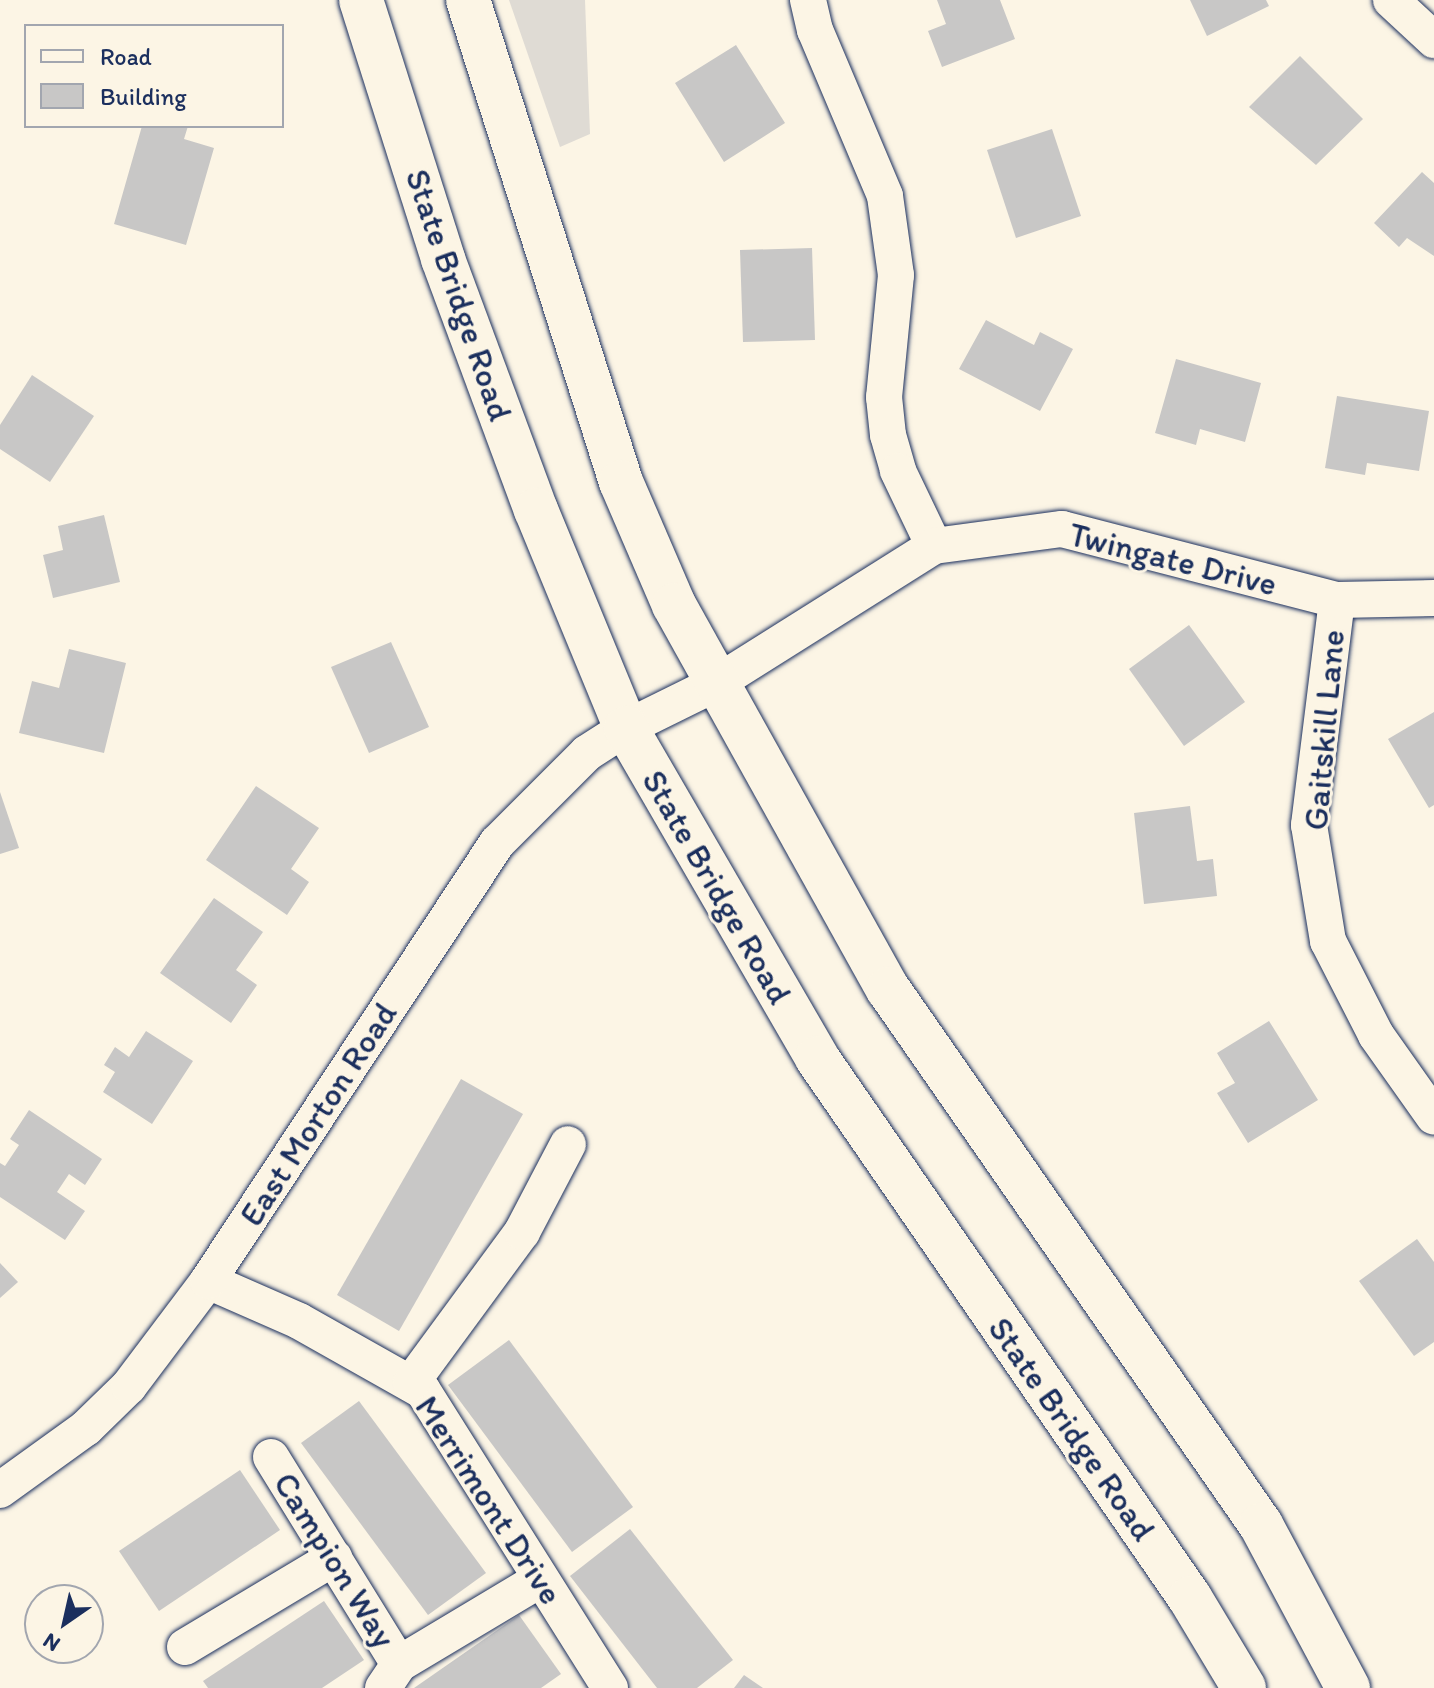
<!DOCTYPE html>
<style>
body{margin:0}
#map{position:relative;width:1434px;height:1688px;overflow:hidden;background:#fcf5e5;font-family:Itim,sans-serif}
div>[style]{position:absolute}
.green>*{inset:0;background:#dfdbd4}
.building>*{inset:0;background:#c8c7c6}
.roads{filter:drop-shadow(0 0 2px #1b2f5e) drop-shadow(0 0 2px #1b2f5e)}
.minor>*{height:36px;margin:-18px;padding:0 18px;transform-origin:18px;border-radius:18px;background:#fcf5e5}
.trunk>*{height:44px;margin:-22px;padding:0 22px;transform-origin:22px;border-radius:22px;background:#fcf5e5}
span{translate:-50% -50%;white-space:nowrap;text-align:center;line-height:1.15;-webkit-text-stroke:6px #fcf5e5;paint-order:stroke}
.street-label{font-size:34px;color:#1b2f5e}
.legend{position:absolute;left:24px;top:24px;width:260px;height:104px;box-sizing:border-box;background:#fcf5e5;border:2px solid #a2a6af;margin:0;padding:10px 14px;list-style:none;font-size:24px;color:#1b2f5e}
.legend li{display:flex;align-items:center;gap:16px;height:40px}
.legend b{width:40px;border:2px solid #a2a6af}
.north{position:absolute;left:24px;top:1584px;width:80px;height:80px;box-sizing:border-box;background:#fcf5e5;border:2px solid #a2a6af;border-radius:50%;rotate:214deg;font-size:22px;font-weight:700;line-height:32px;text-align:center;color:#1b2f5e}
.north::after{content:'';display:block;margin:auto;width:28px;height:36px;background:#1b2f5e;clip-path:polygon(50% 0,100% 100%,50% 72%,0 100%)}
</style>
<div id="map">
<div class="green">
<i style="clip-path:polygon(509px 0,585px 0,590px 134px,560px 147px)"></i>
</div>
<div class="building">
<i style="clip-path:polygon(937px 0,1000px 0,1015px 39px,942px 67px,928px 31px,946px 24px)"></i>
<i style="clip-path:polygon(1190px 0,1266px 0,1269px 6px,1207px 36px)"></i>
<i style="clip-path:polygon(736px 45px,785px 123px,724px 162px,675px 83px)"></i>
<i style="clip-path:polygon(1300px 56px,1363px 119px,1316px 165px,1249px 107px)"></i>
<i style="clip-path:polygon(142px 126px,188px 126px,184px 139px,214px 148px,186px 245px,114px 224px)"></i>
<i style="clip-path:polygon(1052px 129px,1081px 216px,1016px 238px,987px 150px)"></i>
<i style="clip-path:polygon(1422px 172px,1434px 183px,1434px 256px,1407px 238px,1399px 247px,1374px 223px)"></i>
<i style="clip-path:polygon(812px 248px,815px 340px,743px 342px,740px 250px)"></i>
<i style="clip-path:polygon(986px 320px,1034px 345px,1040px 332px,1073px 349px,1040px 411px,959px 369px)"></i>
<i style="clip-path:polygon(1176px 359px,1261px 383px,1245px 442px,1200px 429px,1196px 445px,1155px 433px)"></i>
<i style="clip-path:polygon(32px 375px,94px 416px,50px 482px,0 449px,0 425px)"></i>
<i style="clip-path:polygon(1337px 396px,1429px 411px,1419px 471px,1367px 463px,1365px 475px,1325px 468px)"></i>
<i style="clip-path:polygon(104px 515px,120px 582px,53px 598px,43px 555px,63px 550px,58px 526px)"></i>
<i style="clip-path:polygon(1189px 625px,1245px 702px,1184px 746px,1129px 669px)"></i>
<i style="clip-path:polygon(391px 642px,429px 727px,369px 753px,331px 667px)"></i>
<i style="clip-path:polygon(69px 649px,126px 663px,104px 753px,19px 733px,32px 681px,59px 688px)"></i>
<i style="clip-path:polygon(1434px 712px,1434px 805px,1429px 808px,1388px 739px)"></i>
<i style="clip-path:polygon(256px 786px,319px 828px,291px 869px,309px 882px,287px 915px,206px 860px)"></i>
<i style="clip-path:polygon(0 792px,19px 848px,0 854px)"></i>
<i style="clip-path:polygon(1190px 806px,1197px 861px,1213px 859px,1217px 896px,1144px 904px,1134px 813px)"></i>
<i style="clip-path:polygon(214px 898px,263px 932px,236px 970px,257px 985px,231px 1023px,160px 973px)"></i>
<i style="clip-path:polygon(1269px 1021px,1318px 1100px,1248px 1143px,1217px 1093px,1235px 1083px,1217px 1053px)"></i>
<i style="clip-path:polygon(146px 1031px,193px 1061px,152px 1124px,103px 1092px,115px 1072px,104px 1065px,115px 1047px,129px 1057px)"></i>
<i style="clip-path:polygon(461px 1079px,523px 1114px,399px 1331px,337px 1295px)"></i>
<i style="clip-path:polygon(29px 1110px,102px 1159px,85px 1185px,69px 1174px,57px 1192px,85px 1211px,65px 1240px,0 1197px,0 1163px,5px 1166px,19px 1145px,10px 1139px)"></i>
<i style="clip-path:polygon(1417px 1239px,1434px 1262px,1434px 1342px,1414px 1356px,1359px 1281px)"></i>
<i style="clip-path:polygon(0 1263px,18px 1282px,0 1298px)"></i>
<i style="clip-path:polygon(509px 1340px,633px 1507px,572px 1552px,448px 1385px)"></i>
<i style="clip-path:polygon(359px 1401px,486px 1573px,428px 1615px,301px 1443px)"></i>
<i style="clip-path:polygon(240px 1470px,280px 1530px,159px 1611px,119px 1551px)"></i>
<i style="clip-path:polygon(630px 1529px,733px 1660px,697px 1688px,657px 1688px,570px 1576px)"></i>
<i style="clip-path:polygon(324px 1601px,364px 1660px,322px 1688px,208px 1688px,203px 1681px)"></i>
<i style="clip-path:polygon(519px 1615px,561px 1674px,541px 1688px,414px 1688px)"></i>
<i style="clip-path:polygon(744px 1675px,763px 1688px,734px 1688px)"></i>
</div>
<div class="roads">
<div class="minor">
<i style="left:808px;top:0;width:31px;rotate:77deg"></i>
<i style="left:815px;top:30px;width:180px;rotate:67.1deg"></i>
<i style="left:885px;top:196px;width:80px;rotate:82.1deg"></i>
<i style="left:896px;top:275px;width:123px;rotate:95.6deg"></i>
<i style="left:884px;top:397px;width:38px;rotate:84deg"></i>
<i style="left:888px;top:435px;width:37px;rotate:74deg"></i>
<i style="left:898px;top:471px;width:83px;rotate:64.4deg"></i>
<i style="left:1391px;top:0;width:59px;rotate:42.9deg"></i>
<i style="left:1337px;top:600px;width:227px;rotate:97.1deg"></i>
<i style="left:1309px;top:825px;width:118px;rotate:80.7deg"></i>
<i style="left:1328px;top:941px;width:106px;rotate:62.9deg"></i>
<i style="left:1376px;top:1035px;width:100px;rotate:54.7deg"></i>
<i style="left:208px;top:1281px;width:99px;rotate:23.7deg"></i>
<i style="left:299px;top:1321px;width:142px;rotate:29.4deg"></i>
<i style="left:423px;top:1391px;width:351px;rotate:57.8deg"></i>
<i style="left:411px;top:1383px;width:187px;rotate:-53.7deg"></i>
<i style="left:522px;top:1232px;width:99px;rotate:-62.4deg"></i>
<i style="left:271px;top:1457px;width:243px;rotate:58.3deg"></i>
<i style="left:0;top:1490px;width:106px;rotate:-35.8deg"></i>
<i style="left:86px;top:1428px;width:60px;rotate:-44.3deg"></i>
<i style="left:129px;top:1386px;width:131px;rotate:-53deg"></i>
<i style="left:208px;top:1281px;width:525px;rotate:-56.58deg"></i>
<i style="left:497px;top:843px;width:127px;rotate:-45deg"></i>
<i style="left:587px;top:753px;width:46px;rotate:-32.7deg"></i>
<i style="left:626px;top:728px;width:99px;rotate:-26.3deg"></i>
<i style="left:715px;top:684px;width:259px;rotate:-32.2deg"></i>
<i style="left:934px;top:546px;width:129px;rotate:-7.6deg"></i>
<i style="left:1062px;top:529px;width:284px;rotate:14.5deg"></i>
<i style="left:1337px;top:600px;width:97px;rotate:-1.2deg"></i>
<i style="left:185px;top:1647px;width:174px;rotate:-30.9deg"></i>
<i style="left:383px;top:1688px;width:29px;rotate:-56deg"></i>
<i style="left:399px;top:1664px;width:165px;rotate:-30.9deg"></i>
</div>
<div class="trunk">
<i style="left:361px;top:0;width:272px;rotate:72.4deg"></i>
<i style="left:443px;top:259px;width:268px;rotate:69.7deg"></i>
<i style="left:536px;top:510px;width:236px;rotate:67.6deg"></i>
<i style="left:626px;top:728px;width:381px;rotate:59.9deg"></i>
<i style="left:817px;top:1058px;width:656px;rotate:55.37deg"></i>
<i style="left:1190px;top:1598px;width:105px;rotate:59deg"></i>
<i style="left:468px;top:0;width:506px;rotate:72.39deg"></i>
<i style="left:621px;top:482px;width:134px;rotate:66.7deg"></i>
<i style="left:674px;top:605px;width:440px;rotate:60.9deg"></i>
<i style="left:888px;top:989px;width:653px;rotate:55.17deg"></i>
<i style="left:1261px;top:1525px;width:185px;rotate:61.9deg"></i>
</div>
</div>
<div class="street-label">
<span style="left:459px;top:295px;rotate:71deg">State Bridge Road</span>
<span style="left:1173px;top:559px;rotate:14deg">Twingate Drive</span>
<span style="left:1324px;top:730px;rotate:-85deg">Gaitskill Lane</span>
<span style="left:717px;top:887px;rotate:60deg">State Bridge Road</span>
<span style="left:318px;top:1114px;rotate:-57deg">East Morton Road</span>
<span style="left:1072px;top:1429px;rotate:55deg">State Bridge Road</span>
<span style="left:489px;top:1500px;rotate:57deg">Merrimont Drive</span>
<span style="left:335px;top:1560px;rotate:58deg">Campion Way</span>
</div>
<ul class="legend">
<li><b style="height:10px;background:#fcf5e5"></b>Road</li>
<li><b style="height:22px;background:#c8c7c6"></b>Building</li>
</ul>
<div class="north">N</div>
</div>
